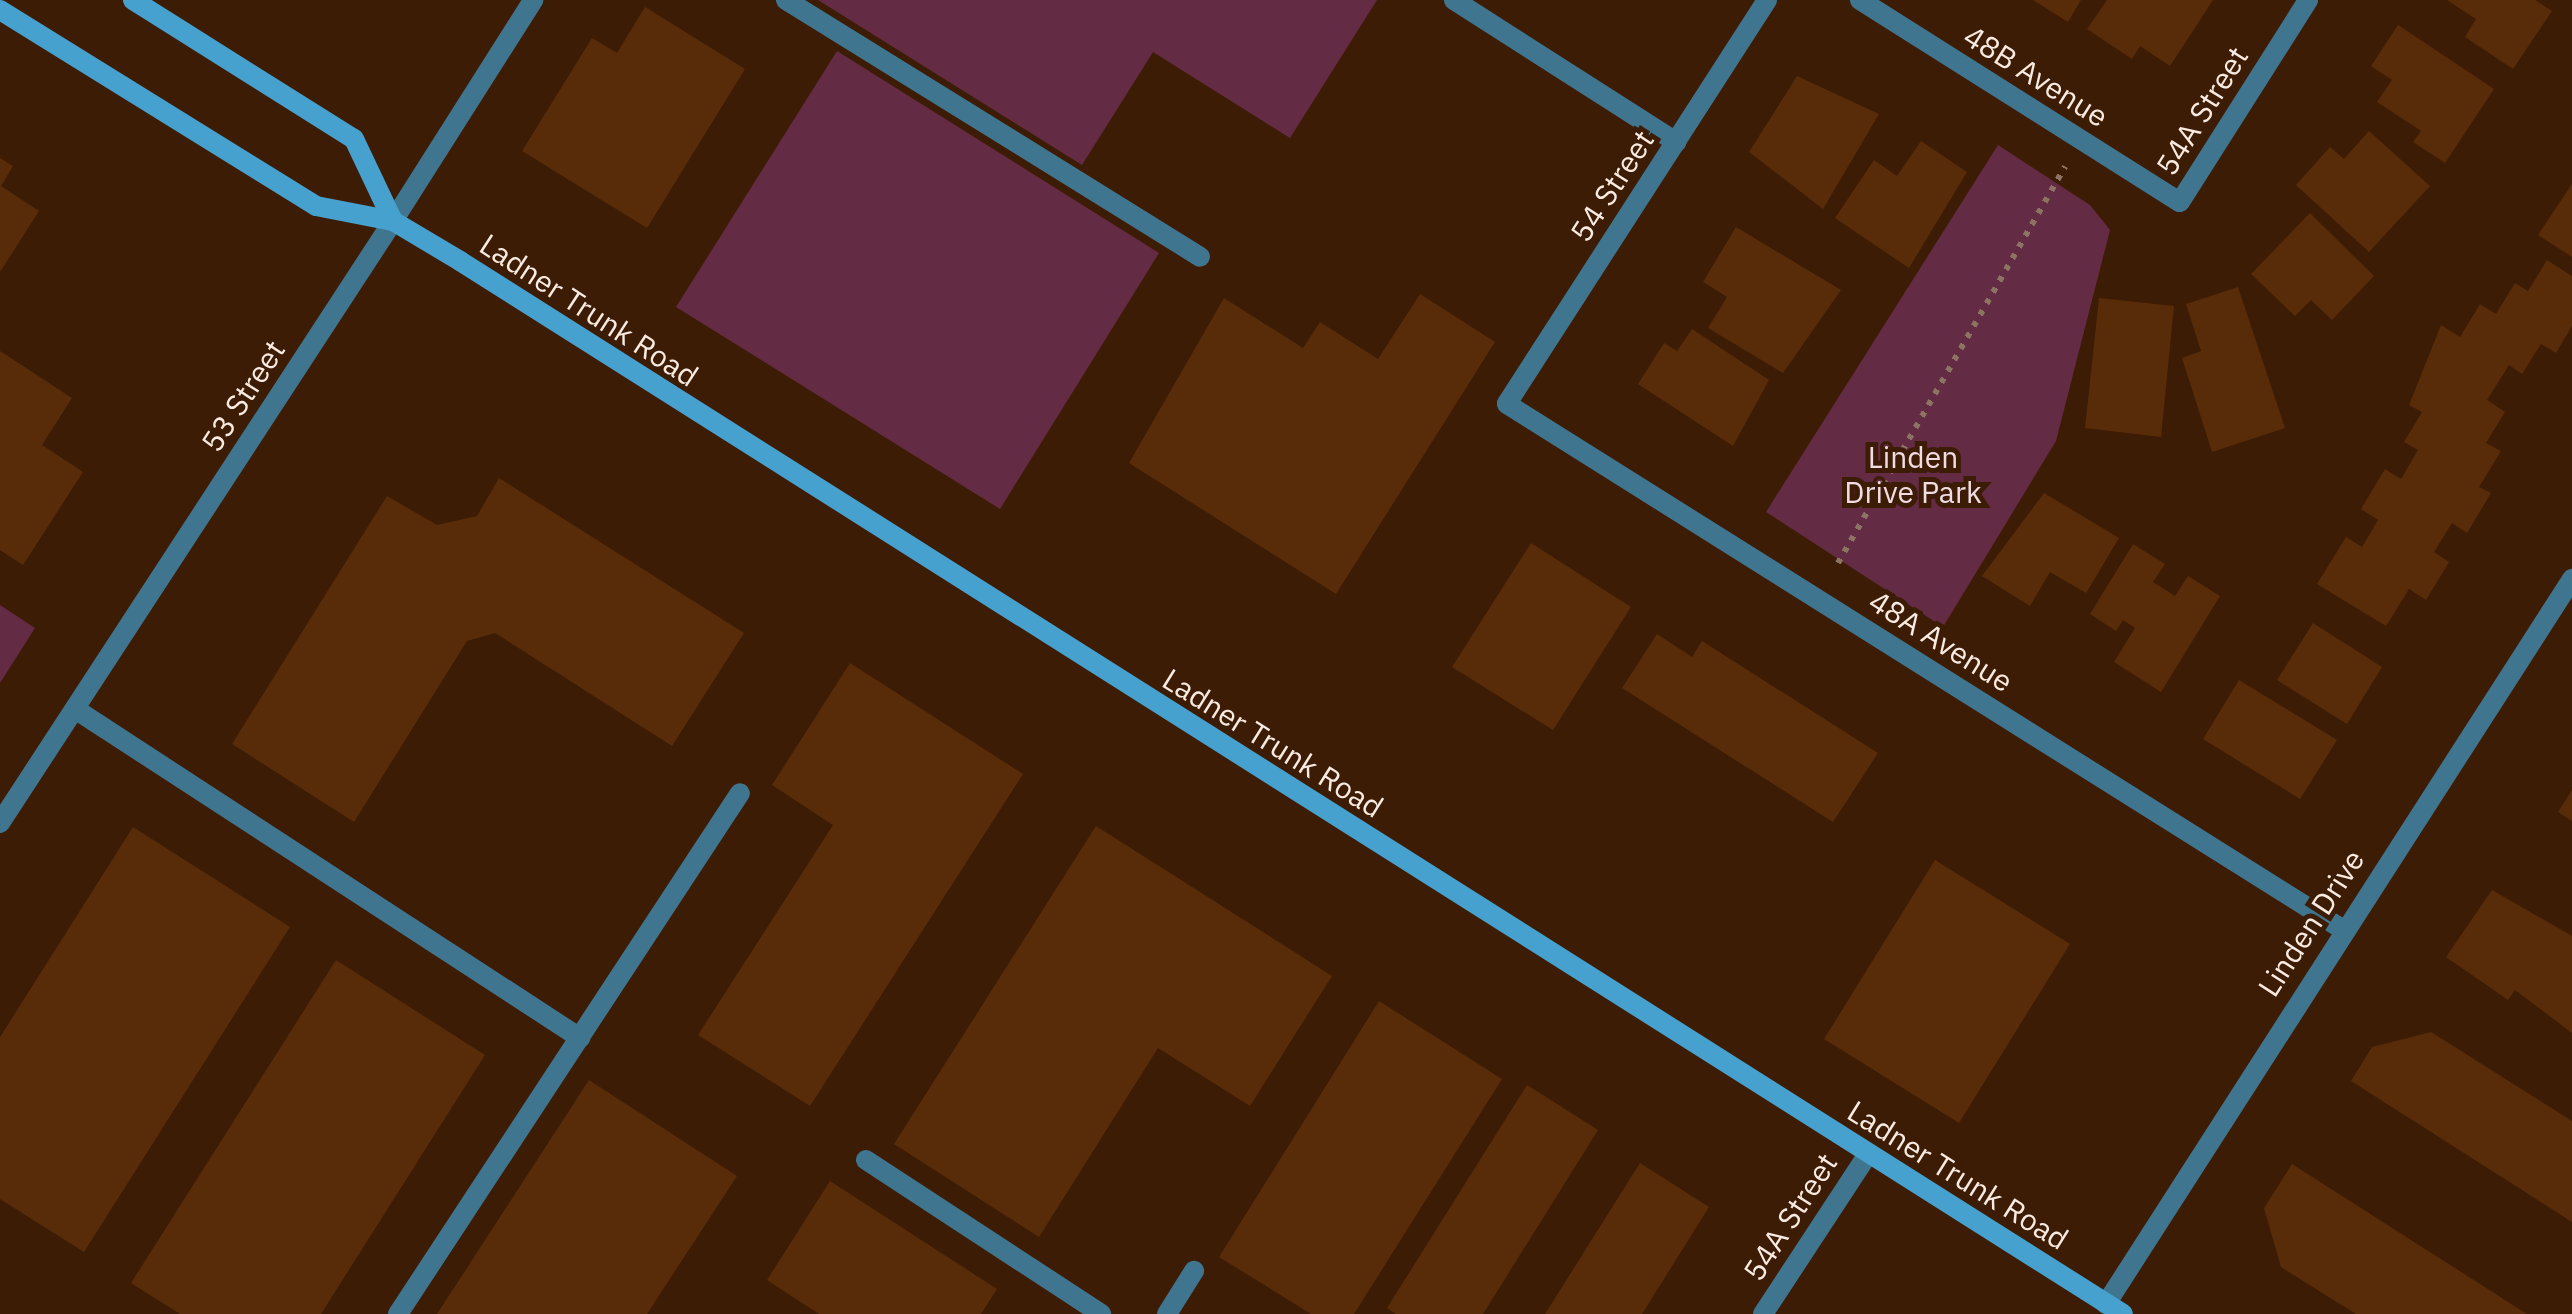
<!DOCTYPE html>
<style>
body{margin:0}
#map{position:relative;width:2572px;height:1314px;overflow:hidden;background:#3c1c04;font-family:"IBM Plex Sans",sans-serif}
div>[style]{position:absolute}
.green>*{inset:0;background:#642b45}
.building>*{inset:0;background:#582c09}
.path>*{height:6px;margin-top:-3px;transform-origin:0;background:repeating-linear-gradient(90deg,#8c7362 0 5px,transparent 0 13px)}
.service>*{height:20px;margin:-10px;padding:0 10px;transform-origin:10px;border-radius:10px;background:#407590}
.minor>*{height:20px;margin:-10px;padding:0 10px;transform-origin:10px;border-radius:10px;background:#407590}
.tertiary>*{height:20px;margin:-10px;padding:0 10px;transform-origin:10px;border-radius:10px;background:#407590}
.secondary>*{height:20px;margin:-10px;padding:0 10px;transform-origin:10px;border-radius:10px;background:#47a1ce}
span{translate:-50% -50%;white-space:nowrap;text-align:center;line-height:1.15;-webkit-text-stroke:10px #3c1c04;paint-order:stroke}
.street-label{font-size:30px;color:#faebe2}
.park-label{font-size:30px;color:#f1dce4}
</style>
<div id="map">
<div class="green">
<i style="clip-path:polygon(818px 0,1377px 0,1290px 138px,1153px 52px,1082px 165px)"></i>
<i style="clip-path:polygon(837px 51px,1159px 253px,1000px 509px,676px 307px)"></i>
<i style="clip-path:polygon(1998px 145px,2090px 205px,2110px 230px,2056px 441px,1943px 627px,1766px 512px)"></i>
<i style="clip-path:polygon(0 605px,35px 628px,0 683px)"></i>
</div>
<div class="building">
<i style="clip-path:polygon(2033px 0,2081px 0,2068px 22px)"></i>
<i style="clip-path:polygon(2107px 0,2213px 0,2170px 66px,2140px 46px,2132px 59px,2087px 29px)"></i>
<i style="clip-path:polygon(2447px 0,2535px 0,2552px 11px,2513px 69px,2465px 37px,2476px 19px)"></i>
<i style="clip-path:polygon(645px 7px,745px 69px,647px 228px,522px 151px,592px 38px,617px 53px)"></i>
<i style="clip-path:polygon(2398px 25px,2494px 89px,2445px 163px,2413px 142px,2421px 131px,2377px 102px,2392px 80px,2371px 66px)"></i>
<i style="clip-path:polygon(1797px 76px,1879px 114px,1823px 209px,1749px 152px)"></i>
<i style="clip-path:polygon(2369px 131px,2430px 186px,2369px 252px,2296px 185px,2330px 147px,2344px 159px)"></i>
<i style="clip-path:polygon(1921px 141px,1967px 172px,1909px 268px,1835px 218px,1874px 160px,1897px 176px)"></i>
<i style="clip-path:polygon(0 158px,13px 166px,1px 186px,39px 211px,0 272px)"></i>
<i style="clip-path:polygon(2572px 184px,2572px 257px,2538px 235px)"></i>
<i style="clip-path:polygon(2310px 213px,2374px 276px,2332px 320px,2311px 300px,2295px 316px,2251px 274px)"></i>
<i style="clip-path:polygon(1736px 227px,1841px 290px,1783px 373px,1708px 328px,1727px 297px,1703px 282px)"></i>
<i style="clip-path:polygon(2547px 260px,2572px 276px,2572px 326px,2556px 353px,2541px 344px,2522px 374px,2509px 365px,2487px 400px,2505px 412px,2486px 443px,2501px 451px,2479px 487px,2491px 493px,2467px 533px,2452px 523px,2434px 552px,2449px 562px,2426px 600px,2409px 589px,2386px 626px,2317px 584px,2346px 537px,2362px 547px,2378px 520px,2361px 509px,2385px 469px,2401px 479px,2418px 450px,2404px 442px,2422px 412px,2409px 405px,2441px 325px,2460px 337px,2480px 304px,2496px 314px,2515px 283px,2528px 291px)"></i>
<i style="clip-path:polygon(2238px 287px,2285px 428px,2212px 452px,2182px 358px,2201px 351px,2186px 304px)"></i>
<i style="clip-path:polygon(1420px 294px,1495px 342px,1336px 594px,1129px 463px,1224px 298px,1303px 348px,1320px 322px,1378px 359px)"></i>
<i style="clip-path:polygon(2099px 298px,2174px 306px,2161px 437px,2085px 428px)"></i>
<i style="clip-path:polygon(1692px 329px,1769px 380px,1733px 446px,1638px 384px,1664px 343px,1677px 351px)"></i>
<i style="clip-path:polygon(0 351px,72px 398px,42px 445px,83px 472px,23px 565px,0 550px)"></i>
<i style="clip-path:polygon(499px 478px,744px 633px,672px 746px,495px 633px,467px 641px,354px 822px,232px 744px,387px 496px,437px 525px,477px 516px)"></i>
<i style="clip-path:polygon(2044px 493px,2119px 538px,2086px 593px,2050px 572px,2030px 606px,1982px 576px)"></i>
<i style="clip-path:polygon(1531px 543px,1631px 607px,1553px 730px,1452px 667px)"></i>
<i style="clip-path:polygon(2133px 544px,2165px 564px,2153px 582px,2175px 596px,2188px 576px,2220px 596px,2161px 692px,2114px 662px,2135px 628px,2123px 620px,2116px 631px,2090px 614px)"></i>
<i style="clip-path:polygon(2313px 623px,2382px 667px,2347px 724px,2277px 680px)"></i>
<i style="clip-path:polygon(1657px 634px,1692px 657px,1702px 641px,1878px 753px,1833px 822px,1622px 688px)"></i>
<i style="clip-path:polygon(850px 663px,1023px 774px,810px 1106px,698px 1035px,833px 825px,772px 785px)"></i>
<i style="clip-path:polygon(2239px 680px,2337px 740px,2300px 799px,2203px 739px)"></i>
<i style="clip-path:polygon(2572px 790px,2572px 821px,2558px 812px)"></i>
<i style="clip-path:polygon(1096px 826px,1332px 976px,1250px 1106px,1158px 1048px,1039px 1237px,894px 1144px)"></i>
<i style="clip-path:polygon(133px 827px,290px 927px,84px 1252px,0 1199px,0 1037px)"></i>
<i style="clip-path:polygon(1935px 860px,2070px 944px,1959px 1123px,1824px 1039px)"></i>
<i style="clip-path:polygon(2492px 890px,2572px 936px,2572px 1033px,2515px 990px,2508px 1000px,2446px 957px)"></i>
<i style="clip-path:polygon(336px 960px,485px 1055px,321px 1314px,180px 1314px,131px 1283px)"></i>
<i style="clip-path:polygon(1379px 1001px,1502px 1079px,1354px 1314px,1311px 1314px,1219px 1257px)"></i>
<i style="clip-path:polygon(2431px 1032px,2572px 1121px,2572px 1222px,2351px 1081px,2372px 1047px)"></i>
<i style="clip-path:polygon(589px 1080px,737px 1176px,647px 1314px,437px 1314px)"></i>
<i style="clip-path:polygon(1527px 1085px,1598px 1130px,1483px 1314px,1396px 1314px,1387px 1308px)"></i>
<i style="clip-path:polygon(1640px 1163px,1709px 1207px,1642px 1314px,1545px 1314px)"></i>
<i style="clip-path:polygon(2292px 1164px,2527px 1314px,2356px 1314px,2281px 1267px,2264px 1208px)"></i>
<i style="clip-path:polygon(830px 1181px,997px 1289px,981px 1314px,819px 1314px,767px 1280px)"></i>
</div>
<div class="path">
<i style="left:1838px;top:563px;width:457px;rotate:-60.2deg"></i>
</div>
<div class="service">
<i style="left:786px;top:0;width:487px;rotate:31.8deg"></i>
<i style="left:75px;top:709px;width:603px;rotate:33.08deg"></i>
<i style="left:866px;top:1160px;width:281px;rotate:33.2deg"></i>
<i style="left:398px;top:1314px;width:623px;rotate:-56.72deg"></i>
<i style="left:1167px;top:1314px;width:51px;rotate:-57.9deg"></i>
</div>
<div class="minor">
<i style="left:1454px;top:0;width:264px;rotate:32.6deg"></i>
<i style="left:1767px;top:0;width:480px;rotate:122.8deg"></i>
<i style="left:1507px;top:404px;width:986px;rotate:32.16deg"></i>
<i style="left:1860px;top:0;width:378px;rotate:32.3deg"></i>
<i style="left:2180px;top:202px;width:239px;rotate:-57.6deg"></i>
<i style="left:0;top:823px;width:719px;rotate:-56.86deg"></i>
<i style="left:1763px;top:1314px;width:191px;rotate:-56.7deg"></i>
</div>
<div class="tertiary">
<i style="left:393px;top:221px;width:262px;rotate:-57.6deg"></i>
<i style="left:2106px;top:1304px;width:862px;rotate:-57.27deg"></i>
</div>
<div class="secondary">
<i style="left:133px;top:0;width:261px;rotate:32.2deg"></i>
<i style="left:354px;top:139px;width:91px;rotate:64.6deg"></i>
<i style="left:0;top:10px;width:372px;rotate:31.8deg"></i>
<i style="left:316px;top:206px;width:78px;rotate:11deg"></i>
<i style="left:393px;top:221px;width:78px;rotate:30.8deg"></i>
<i style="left:460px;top:261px;width:1968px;rotate:32.34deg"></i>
</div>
<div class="street-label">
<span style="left:2036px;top:76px;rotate:32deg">48B Avenue</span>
<span style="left:2202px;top:111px;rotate:-58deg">54A Street</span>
<span style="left:1612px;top:186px;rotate:-57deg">54 Street</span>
<span style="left:589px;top:310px;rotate:33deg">Ladner Trunk Road</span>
<span style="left:243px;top:396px;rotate:-57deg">53 Street</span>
<span style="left:1941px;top:641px;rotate:32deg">48A Avenue</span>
<span style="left:1273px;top:743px;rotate:32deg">Ladner Trunk Road</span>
<span style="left:2311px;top:923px;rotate:-57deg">Linden Drive</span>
<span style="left:1958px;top:1175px;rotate:32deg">Ladner Trunk Road</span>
<span style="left:1790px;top:1217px;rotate:-57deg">54A Street</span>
</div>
<div class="park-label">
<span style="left:1913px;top:474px">Linden<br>Drive Park</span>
</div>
</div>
